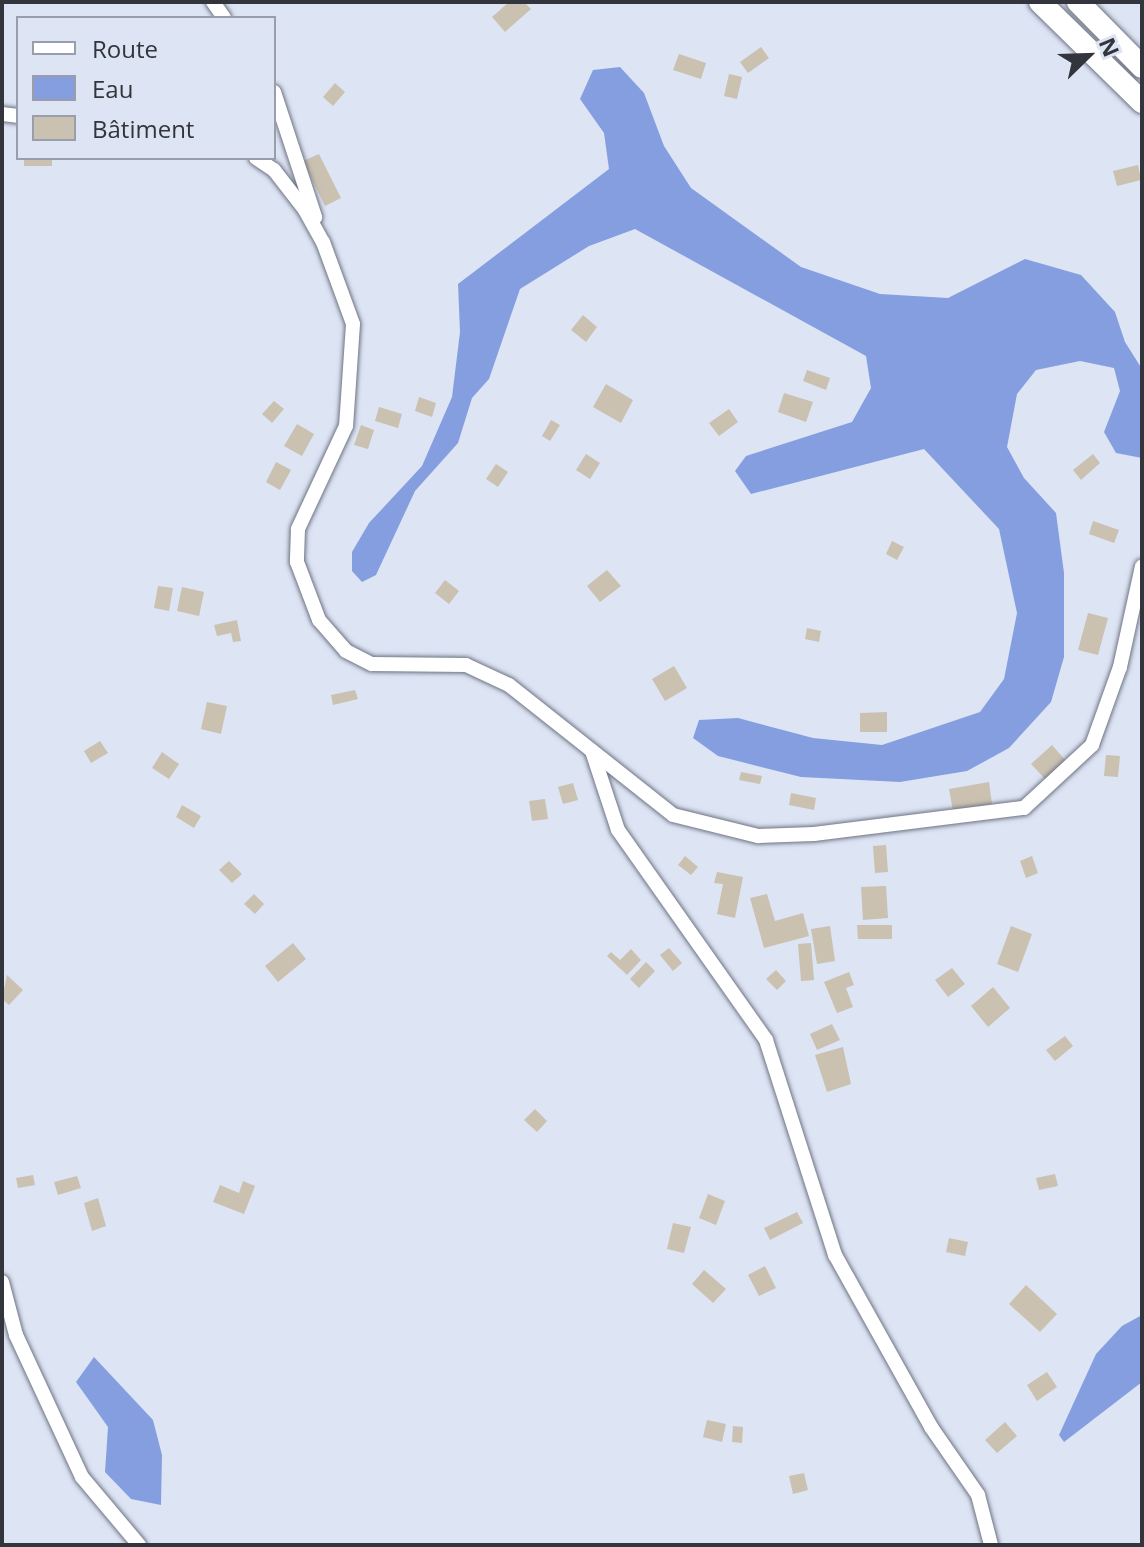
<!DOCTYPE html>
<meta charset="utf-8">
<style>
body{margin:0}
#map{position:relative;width:1144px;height:1547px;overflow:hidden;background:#dde4f4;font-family:"Open Sans",sans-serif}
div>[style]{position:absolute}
.water>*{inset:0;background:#849ee0}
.building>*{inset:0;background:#cac1b1}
.roads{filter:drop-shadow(0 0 2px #6e7483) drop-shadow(0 0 2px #6e7483)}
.minor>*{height:14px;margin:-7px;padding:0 7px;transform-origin:7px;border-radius:7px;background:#fff}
.trunk>*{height:22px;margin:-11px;padding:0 11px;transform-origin:11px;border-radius:11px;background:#fff}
span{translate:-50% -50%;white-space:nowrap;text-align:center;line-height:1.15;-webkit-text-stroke:6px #dde4f4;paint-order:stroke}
.frame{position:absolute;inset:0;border:4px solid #33353c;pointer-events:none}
.legend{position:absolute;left:16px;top:16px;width:260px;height:144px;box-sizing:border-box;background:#dde4f4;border:2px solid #999eaa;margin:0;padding:10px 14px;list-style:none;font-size:24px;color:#33353c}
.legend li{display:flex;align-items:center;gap:16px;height:40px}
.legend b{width:40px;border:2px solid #999eaa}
.north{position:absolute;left:1048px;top:16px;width:80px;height:80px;-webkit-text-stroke:6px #dde4f4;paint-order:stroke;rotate:67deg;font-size:22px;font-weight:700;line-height:32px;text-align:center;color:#33353c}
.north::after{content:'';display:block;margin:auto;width:28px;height:36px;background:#33353c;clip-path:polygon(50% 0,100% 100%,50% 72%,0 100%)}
</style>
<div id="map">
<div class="water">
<i style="clip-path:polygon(620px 67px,644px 93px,664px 146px,691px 188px,801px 267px,880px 294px,948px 298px,1025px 259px,1081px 275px,1115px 312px,1125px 342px,1142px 369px,1142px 458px,1116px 453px,1104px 432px,1120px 391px,1114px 368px,1080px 361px,1036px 370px,1017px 394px,1007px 447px,1024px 478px,1056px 513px,1064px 573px,1064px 657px,1051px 702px,1009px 748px,967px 771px,900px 782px,801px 777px,718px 756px,693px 738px,699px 720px,738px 718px,813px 738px,882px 745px,980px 712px,1004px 679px,1017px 613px,999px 529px,924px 449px,751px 494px,735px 471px,746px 456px,852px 422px,871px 388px,866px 356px,635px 229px,589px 246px,520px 289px,489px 379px,472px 398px,458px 443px,415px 491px,376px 575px,362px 582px,352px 571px,352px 552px,369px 523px,422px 466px,452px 397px,460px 332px,458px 284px,609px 169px,604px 133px,580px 99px,593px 70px)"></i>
<i style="clip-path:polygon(1142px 1315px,1142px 1382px,1064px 1442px,1059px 1435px,1096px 1354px,1122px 1326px)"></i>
<i style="clip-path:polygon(94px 1357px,153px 1420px,162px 1455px,161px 1505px,131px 1499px,105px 1472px,108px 1427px,76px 1382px)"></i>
</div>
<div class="building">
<i style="clip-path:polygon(509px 2px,524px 2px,531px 9px,505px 32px,492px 17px)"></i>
<i style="clip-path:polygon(761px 47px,769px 58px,748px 73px,740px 62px)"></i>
<i style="clip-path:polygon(679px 54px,706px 63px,701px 79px,673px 70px)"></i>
<i style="clip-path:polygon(729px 74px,742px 77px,737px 99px,724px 96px)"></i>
<i style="clip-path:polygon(335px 83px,345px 92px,333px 106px,323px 97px)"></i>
<i style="clip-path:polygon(319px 154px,341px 198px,325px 206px,303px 161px)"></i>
<i style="clip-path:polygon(24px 158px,52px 158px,52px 166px,24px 166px)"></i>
<i style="clip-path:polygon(1138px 165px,1141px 180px,1117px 186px,1113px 171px)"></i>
<i style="clip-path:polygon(583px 315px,597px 327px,586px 342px,571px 330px)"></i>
<i style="clip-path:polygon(807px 370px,830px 378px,826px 390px,803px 381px)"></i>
<i style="clip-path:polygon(606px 384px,633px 400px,621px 423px,593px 407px)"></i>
<i style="clip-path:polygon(784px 393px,813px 402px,806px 422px,778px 412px)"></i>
<i style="clip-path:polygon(419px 397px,436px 403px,432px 417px,415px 411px)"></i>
<i style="clip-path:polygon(274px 401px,284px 409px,272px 423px,262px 414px)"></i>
<i style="clip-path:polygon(379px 407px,402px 414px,398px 428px,375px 421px)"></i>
<i style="clip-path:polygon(729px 409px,738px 422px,719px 436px,709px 423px)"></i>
<i style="clip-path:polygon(551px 420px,560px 425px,550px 441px,542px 436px)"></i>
<i style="clip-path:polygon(297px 424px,314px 434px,302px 456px,284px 446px)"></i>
<i style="clip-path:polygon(361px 425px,374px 430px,368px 449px,354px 445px)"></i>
<i style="clip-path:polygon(586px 454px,600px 463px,590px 479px,576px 470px)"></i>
<i style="clip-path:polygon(1093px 454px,1100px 463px,1081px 480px,1073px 470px)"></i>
<i style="clip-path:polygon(276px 462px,291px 470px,280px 490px,266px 482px)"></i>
<i style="clip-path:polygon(496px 464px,508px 472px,498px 487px,486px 479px)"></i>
<i style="clip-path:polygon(1093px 521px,1119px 530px,1114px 543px,1089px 534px)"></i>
<i style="clip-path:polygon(892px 541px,904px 547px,897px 560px,886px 554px)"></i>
<i style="clip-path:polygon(607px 570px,621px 586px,600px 602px,587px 586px)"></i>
<i style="clip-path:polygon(445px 580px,459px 591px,449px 604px,435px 593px)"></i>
<i style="clip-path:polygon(158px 586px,173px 588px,169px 611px,154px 608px)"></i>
<i style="clip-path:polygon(182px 587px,204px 592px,199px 616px,177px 611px)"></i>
<i style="clip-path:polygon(1088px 613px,1108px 618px,1098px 655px,1078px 650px)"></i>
<i style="clip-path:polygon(237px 620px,241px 641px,233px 642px,231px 633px,217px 636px,214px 625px)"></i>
<i style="clip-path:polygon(807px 628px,821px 631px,819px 642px,805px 639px)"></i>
<i style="clip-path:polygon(674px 666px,687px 688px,665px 701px,652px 679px)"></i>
<i style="clip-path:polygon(355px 690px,358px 699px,333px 705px,331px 695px)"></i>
<i style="clip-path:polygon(207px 702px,227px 706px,221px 734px,201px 729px)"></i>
<i style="clip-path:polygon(887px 712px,887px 732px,860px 732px,860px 713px)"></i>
<i style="clip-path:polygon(100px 741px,108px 753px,91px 763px,84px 751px)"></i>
<i style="clip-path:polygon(1052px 745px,1066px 761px,1046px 780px,1031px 764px)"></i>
<i style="clip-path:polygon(162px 752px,179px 764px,169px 779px,152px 768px)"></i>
<i style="clip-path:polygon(1106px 755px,1120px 756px,1118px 777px,1104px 776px)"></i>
<i style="clip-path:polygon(741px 772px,762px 776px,760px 784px,739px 780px)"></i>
<i style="clip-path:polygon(989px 782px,992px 804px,953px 811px,949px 789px)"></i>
<i style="clip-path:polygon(573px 783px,578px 800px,563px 804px,558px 787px)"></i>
<i style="clip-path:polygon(791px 793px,816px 798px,814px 810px,789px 805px)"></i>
<i style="clip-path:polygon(545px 799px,548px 819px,532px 821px,529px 801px)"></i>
<i style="clip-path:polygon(182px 805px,201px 816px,194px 828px,176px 817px)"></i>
<i style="clip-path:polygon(886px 845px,888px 872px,875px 873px,873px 846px)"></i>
<i style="clip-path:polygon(685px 856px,698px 867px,691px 875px,678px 865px)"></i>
<i style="clip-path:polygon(1032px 856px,1038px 873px,1026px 878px,1020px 861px)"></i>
<i style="clip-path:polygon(229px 861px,242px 874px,232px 883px,219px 870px)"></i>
<i style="clip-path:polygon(717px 872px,743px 877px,735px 918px,717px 914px,723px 884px,714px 883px)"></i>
<i style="clip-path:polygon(886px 886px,888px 918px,863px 920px,861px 887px)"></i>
<i style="clip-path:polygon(254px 894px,264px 904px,255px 914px,244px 904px)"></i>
<i style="clip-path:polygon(767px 894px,775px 921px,803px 913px,809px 936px,764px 948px,750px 898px)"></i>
<i style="clip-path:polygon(857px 925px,892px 925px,892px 939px,858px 939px)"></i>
<i style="clip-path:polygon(830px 926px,835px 961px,817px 964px,811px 929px)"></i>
<i style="clip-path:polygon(1011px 926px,1032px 934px,1018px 972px,997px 964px)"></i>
<i style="clip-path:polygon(293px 943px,306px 959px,278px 982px,265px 966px)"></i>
<i style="clip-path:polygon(811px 943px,814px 980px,801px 981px,798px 944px)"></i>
<i style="clip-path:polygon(669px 948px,682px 963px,673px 971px,660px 955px)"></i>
<i style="clip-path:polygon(631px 949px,641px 960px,627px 975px,607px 956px,611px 952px,620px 960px)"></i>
<i style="clip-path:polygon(646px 962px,655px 971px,639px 988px,630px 979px)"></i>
<i style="clip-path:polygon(952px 968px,965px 984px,948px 997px,935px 980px)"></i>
<i style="clip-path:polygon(776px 970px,786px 981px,777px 990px,766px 979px)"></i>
<i style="clip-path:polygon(849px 972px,854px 985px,846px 988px,853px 1007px,837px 1013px,824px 982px)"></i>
<i style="clip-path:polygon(7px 975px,23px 990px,9px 1005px,2px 999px)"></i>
<i style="clip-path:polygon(993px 987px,1010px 1008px,988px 1027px,971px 1006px)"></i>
<i style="clip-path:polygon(832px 1024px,840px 1040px,817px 1050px,810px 1034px)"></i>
<i style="clip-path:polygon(1065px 1036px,1073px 1046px,1055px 1061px,1046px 1050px)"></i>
<i style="clip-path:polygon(843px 1047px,851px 1084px,827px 1092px,815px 1055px)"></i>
<i style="clip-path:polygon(535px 1109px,547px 1121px,537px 1132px,524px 1120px)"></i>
<i style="clip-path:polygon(1055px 1174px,1058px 1186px,1039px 1190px,1036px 1178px)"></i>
<i style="clip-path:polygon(33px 1175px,35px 1185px,18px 1188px,16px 1178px)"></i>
<i style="clip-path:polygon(77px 1176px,81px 1188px,58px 1195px,54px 1182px)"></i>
<i style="clip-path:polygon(243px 1181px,255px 1186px,244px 1214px,213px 1202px,220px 1185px,239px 1193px)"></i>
<i style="clip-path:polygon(708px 1194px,725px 1201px,716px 1225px,699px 1218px)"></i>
<i style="clip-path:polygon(98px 1198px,106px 1226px,92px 1231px,84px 1203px)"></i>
<i style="clip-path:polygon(797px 1212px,803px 1223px,770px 1240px,764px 1228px)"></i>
<i style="clip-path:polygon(673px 1223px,691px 1227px,684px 1253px,667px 1249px)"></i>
<i style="clip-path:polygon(949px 1238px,968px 1242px,965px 1256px,946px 1252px)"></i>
<i style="clip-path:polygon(765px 1266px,776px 1288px,759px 1296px,748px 1275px)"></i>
<i style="clip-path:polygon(704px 1270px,726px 1289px,713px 1303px,692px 1284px)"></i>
<i style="clip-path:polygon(1026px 1285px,1057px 1314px,1040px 1332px,1009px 1304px)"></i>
<i style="clip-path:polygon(1047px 1372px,1057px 1387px,1037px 1401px,1027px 1385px)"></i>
<i style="clip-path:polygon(707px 1420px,726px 1424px,722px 1442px,703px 1437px)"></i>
<i style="clip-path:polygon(1005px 1422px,1017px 1436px,997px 1453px,985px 1440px)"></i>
<i style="clip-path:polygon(733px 1426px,743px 1427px,742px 1443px,732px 1442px)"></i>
<i style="clip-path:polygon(804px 1473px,808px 1490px,793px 1494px,789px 1476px)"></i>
</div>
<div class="roads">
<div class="minor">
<i style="left:213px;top:2px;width:19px;rotate:55deg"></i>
<i style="left:274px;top:92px;width:132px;rotate:71.8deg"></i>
<i style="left:2px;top:114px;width:16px;rotate:7deg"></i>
<i style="left:256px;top:158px;width:22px;rotate:34deg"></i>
<i style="left:274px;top:170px;width:51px;rotate:52.2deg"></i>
<i style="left:305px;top:210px;width:37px;rotate:61deg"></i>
<i style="left:323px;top:242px;width:87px;rotate:69.9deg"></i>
<i style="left:353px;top:324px;width:102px;rotate:93.9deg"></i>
<i style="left:346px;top:426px;width:114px;rotate:115deg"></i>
<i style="left:298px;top:529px;width:33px;rotate:92deg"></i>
<i style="left:297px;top:562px;width:62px;rotate:69.2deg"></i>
<i style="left:319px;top:620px;width:41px;rotate:48.9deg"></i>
<i style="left:346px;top:651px;width:29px;rotate:27deg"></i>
<i style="left:372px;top:664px;width:94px;rotate:0.6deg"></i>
<i style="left:466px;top:665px;width:47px;rotate:24.9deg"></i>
<i style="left:509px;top:685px;width:209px;rotate:38.4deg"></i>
<i style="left:673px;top:815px;width:88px;rotate:13.9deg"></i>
<i style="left:758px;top:836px;width:56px;rotate:-2deg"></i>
<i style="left:814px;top:834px;width:212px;rotate:-7.1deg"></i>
<i style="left:1024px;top:808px;width:93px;rotate:-42.8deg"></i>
<i style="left:1092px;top:745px;width:83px;rotate:-70.3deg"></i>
<i style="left:1120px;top:667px;width:103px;rotate:-77.7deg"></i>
<i style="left:592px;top:751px;width:83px;rotate:71.8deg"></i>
<i style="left:618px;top:830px;width:257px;rotate:54.8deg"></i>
<i style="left:766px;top:1040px;width:226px;rotate:72.2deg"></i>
<i style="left:835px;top:1255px;width:197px;rotate:60.8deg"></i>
<i style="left:931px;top:1427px;width:83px;rotate:55.3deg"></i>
<i style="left:978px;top:1495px;width:52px;rotate:75.4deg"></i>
<i style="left:2px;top:1282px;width:55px;rotate:75.2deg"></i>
<i style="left:16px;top:1335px;width:157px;rotate:65.1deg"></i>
<i style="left:82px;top:1477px;width:89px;rotate:50deg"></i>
</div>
<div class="trunk">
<i style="left:1040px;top:2px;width:143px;rotate:44.4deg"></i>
<i style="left:1078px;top:2px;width:91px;rotate:45.4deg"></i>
</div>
</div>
<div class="frame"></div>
<ul class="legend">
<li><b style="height:10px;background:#fff"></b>Route</li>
<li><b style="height:22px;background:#849ee0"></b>Eau</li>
<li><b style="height:22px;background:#cac1b1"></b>Bâtiment</li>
</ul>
<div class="north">N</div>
</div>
